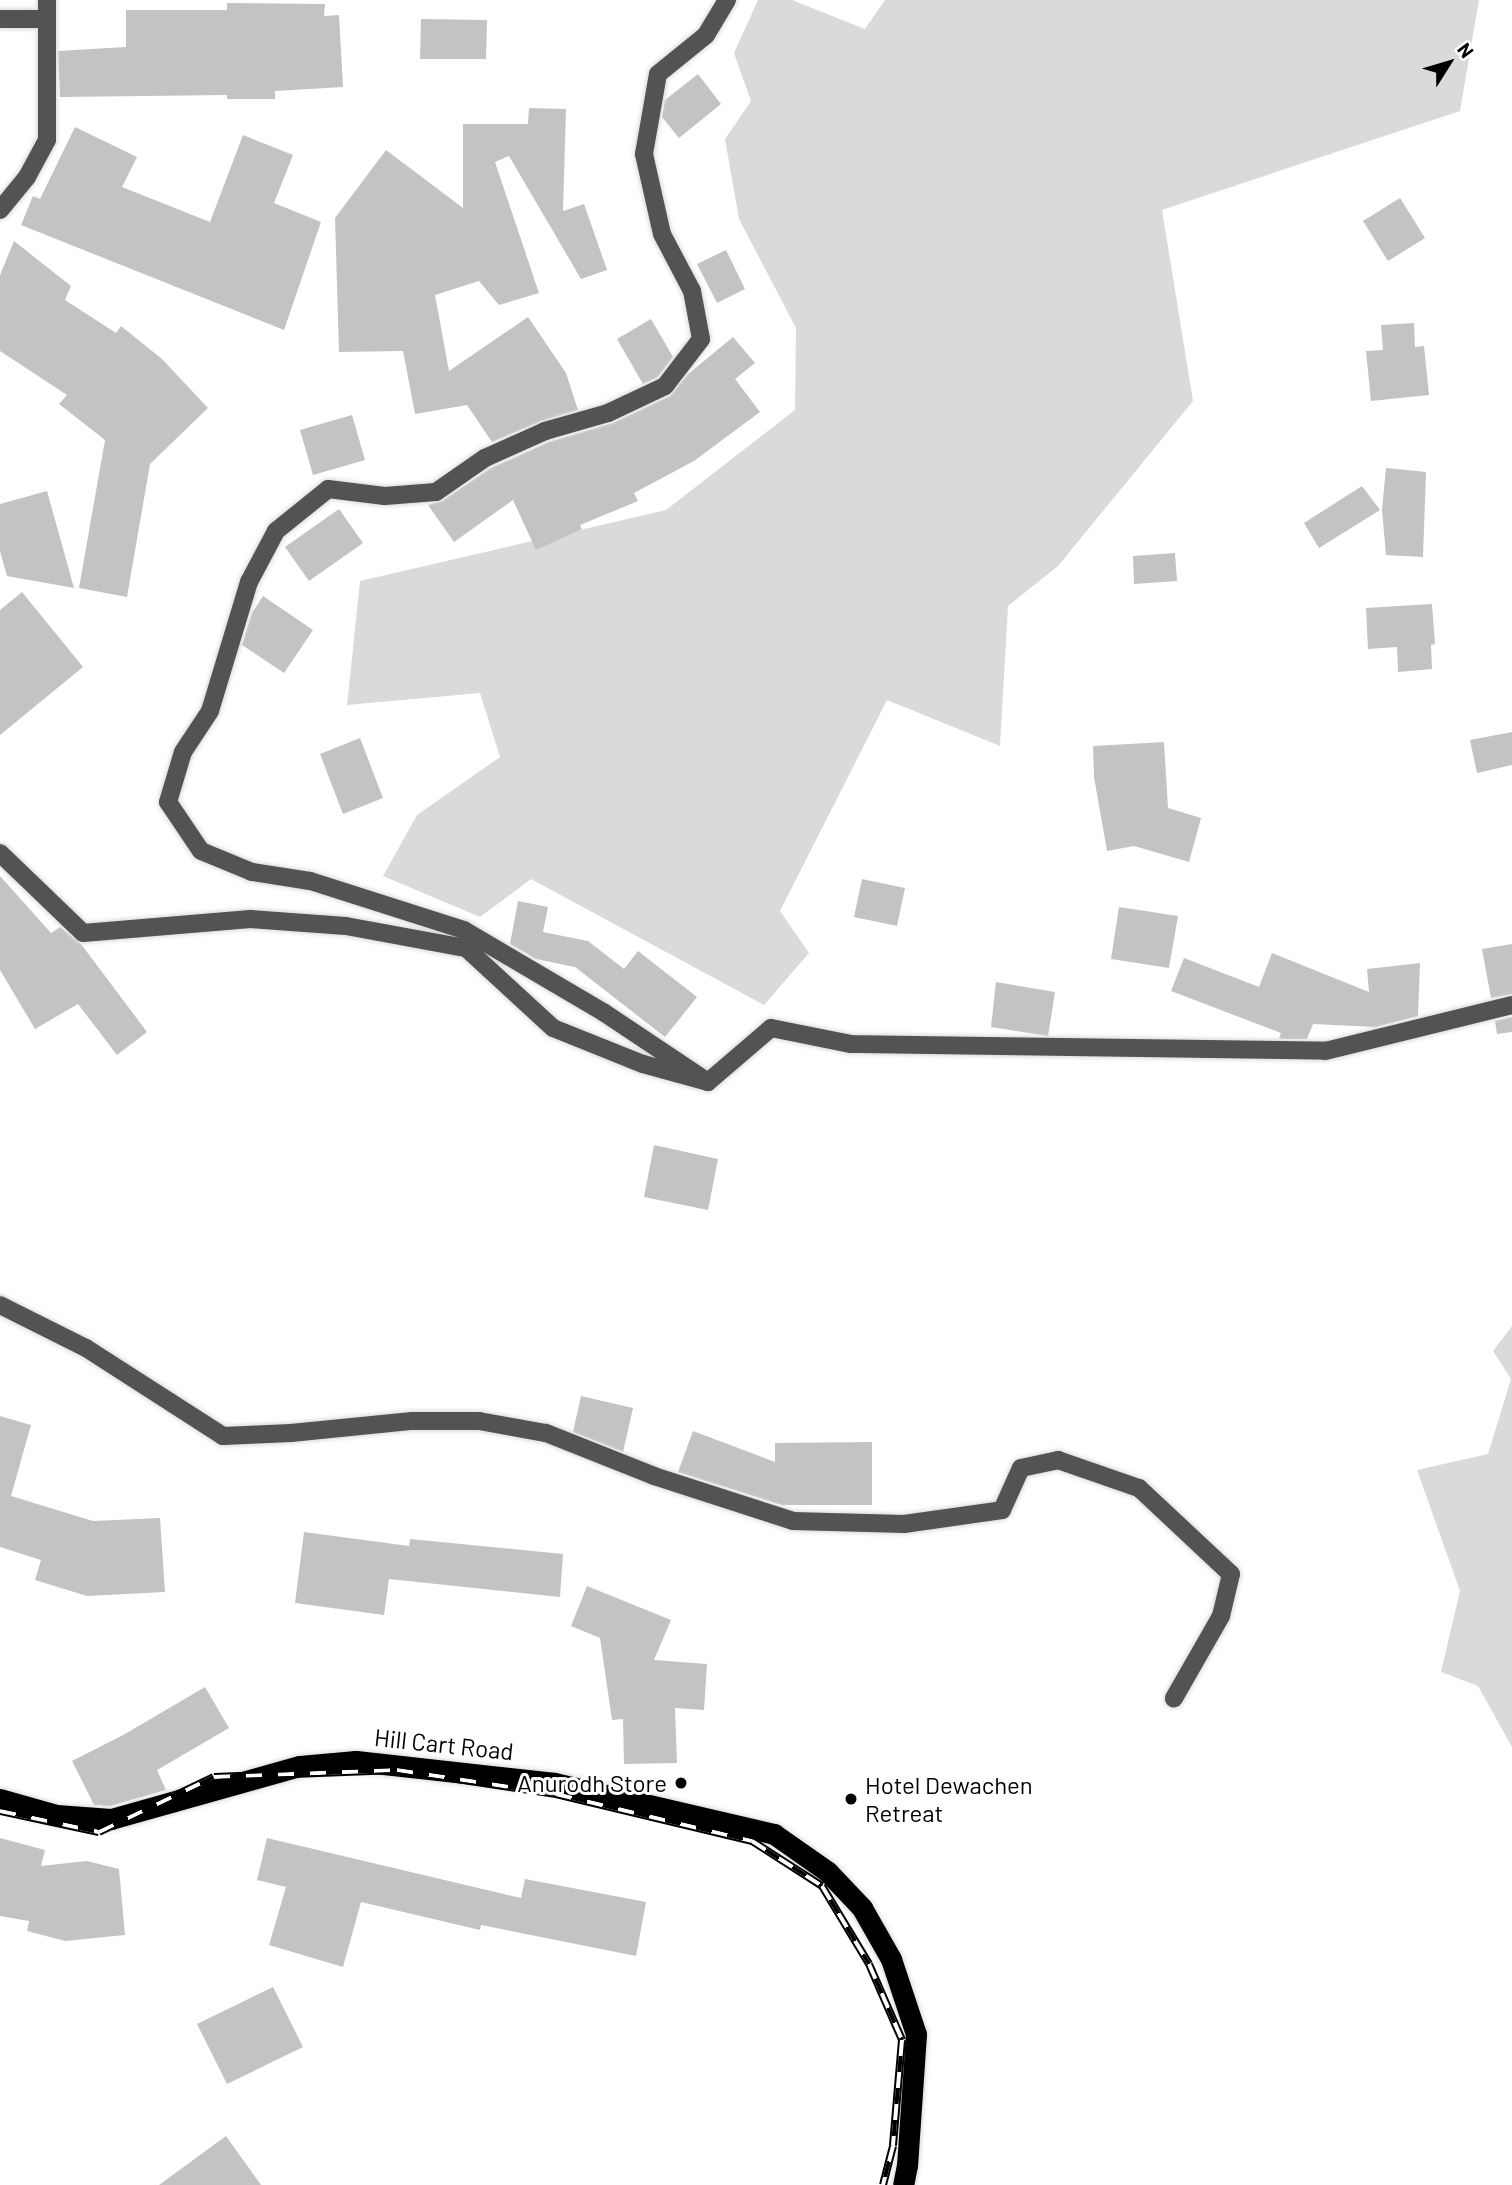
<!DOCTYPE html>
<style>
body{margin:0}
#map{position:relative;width:1512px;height:2185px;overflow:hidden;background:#fff;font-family:Barlow,sans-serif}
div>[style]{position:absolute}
.green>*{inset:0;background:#dadada}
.building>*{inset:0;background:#c3c3c3}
.roads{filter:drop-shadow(0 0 2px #dbdbdb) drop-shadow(0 0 2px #dbdbdb)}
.minor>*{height:18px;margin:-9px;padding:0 9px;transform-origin:9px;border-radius:9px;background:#535353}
.highway>*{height:21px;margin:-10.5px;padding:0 10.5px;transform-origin:10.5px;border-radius:10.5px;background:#000}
.rail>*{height:8px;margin-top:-4px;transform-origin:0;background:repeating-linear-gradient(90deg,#fff 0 16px,#000 0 32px);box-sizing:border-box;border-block:2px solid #000}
.dots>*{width:19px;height:19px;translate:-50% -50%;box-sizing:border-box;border:4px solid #fff;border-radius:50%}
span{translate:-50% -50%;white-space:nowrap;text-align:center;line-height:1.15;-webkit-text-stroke:6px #fff;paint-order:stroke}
.street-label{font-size:24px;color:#000}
.poi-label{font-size:24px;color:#000}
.right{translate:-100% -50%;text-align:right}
.left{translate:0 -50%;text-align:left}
.north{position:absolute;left:1414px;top:28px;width:70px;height:70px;-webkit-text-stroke:5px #fff;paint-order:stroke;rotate:53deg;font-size:19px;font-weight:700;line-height:28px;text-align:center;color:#000}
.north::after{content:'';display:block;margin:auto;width:24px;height:32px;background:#000;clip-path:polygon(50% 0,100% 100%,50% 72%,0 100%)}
</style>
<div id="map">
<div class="green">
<i style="clip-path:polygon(758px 0,792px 0,865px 29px,885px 0,1479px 0,1460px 111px,1162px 210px,1193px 401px,1058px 566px,1008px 606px,1000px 746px,887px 700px,780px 911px,809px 953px,764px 1005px,531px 879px,480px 917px,383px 876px,417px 815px,500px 757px,480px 693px,347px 705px,360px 581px,666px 510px,795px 410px,796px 328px,739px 219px,725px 139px,751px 101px,734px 53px)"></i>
<i style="clip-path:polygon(1512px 1326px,1512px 1747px,1478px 1686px,1441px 1672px,1460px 1591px,1417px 1470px,1488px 1454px,1511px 1379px,1493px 1351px)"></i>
</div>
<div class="building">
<i style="clip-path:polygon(227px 3px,325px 4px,324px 16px,339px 15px,343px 87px,275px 91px,275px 99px,227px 99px,227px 95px,60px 97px,58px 51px,126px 47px,126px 10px,227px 10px)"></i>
<i style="clip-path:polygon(421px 19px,487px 20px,486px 59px,420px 59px)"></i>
<i style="clip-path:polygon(698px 74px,721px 104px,679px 138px,662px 117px,665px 100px)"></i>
<i style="clip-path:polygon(529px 108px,566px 109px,563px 211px,584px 204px,607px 270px,581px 279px,509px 156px,495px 162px,539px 293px,499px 305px,479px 281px,435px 295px,449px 371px,528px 317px,566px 373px,578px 410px,541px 421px,492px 442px,467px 405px,415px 414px,403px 351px,339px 352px,335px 218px,386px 150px,463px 208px,463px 124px,528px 124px)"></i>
<i style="clip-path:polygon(75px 127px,137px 157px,122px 187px,210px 222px,243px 135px,293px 155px,274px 203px,321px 222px,284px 330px,21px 225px,33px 196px,40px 199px)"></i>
<i style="clip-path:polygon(1400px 198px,1425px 238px,1388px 261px,1363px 221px)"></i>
<i style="clip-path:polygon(14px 241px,71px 286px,65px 300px,116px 333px,121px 326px,162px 359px,208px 408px,150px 464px,127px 597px,79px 588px,105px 440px,59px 404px,67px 395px,0 351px,0 275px)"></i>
<i style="clip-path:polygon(726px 250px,745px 289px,717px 303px,697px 264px)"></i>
<i style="clip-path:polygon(651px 319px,673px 357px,658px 377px,643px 384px,617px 339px)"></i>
<i style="clip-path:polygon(1414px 323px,1415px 347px,1424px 346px,1429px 395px,1371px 401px,1366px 351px,1383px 350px,1381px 325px)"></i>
<i style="clip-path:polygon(733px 337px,755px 363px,735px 379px,760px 412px,694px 461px,634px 493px,638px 501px,580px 525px,582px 529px,536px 550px,513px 500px,454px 542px,428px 505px,442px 501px,491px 468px,549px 442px,613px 423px,670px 396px,687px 375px)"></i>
<i style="clip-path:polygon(352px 415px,365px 460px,313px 475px,300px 430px)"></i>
<i style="clip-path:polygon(1386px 468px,1426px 472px,1423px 557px,1386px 555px,1382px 510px)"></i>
<i style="clip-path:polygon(1362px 486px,1380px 510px,1319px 548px,1304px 523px)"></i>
<i style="clip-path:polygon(47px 491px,74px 588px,7px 576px,0 551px,0 504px)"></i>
<i style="clip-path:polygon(339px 509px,363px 543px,309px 581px,285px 547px)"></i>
<i style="clip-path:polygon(1175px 553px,1177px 581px,1134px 584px,1133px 556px)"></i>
<i style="clip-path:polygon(22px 592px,83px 667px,0 735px,0 610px)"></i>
<i style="clip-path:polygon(263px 596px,313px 630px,284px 673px,242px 645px,252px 613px)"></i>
<i style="clip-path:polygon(1432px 604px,1435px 644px,1431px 645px,1432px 669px,1398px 672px,1397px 647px,1368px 649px,1366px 608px)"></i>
<i style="clip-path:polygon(1512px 732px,1512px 765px,1477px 773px,1470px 740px)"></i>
<i style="clip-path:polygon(360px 738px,383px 798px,343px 814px,320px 754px)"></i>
<i style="clip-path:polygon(1164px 742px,1168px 808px,1201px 818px,1189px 862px,1134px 846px,1107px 851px,1094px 777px,1093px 746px)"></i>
<i style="clip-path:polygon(0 876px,51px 933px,60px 927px,81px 944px,147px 1032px,117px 1055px,78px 1004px,35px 1029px,0 970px)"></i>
<i style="clip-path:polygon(862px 879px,905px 888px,897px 926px,854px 917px)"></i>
<i style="clip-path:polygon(518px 901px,548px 907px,543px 932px,588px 941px,624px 969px,638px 951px,697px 997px,665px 1037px,575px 967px,536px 959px,510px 944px)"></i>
<i style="clip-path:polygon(1119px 907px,1178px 916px,1169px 968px,1111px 959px)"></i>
<i style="clip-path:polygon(1512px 944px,1512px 994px,1491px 998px,1482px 949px)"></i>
<i style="clip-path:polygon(1272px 953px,1369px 992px,1367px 969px,1420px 963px,1418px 1016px,1376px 1027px,1313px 1024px,1307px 1039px,1282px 1039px,1279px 1038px,1281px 1033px,1171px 991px,1184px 958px,1259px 987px)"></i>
<i style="clip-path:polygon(996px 982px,1055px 992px,1048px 1036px,991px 1027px)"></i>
<i style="clip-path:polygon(1512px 1017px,1512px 1032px,1497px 1034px,1495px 1021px)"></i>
<i style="clip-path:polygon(654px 1145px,718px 1159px,708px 1210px,644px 1197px)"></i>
<i style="clip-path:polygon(581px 1396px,633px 1408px,623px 1452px,573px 1432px)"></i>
<i style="clip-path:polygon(0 1416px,31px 1425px,11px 1496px,93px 1521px,160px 1518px,165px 1592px,87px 1596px,35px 1580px,41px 1560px,0 1547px)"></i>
<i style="clip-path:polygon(693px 1431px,775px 1462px,775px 1443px,872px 1442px,872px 1505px,782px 1505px,678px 1472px)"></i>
<i style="clip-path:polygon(304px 1532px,409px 1546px,410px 1539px,563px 1554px,560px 1597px,389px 1579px,384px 1615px,295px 1603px)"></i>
<i style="clip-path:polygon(587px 1586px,671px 1620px,654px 1660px,707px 1664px,704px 1710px,675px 1708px,677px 1763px,624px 1764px,623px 1719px,612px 1720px,600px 1638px,571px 1626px)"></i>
<i style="clip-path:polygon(205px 1687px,229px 1728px,157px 1770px,166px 1790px,110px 1806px,94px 1805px,72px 1761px,125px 1734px)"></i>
<i style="clip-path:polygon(0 1838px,45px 1850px,41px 1866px,87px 1861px,119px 1869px,125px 1935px,65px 1941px,27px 1931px,29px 1921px,0 1916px)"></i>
<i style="clip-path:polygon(267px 1838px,521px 1898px,525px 1879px,646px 1902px,636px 1956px,481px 1925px,480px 1930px,361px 1902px,343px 1967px,269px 1945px,286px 1887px,257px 1880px)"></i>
<i style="clip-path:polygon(273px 1987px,303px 2047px,227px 2084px,197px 2024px)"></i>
<i style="clip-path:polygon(226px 2136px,261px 2185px,159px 2185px)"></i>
</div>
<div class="roads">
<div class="minor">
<i style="left:0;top:19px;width:47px"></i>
<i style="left:0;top:210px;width:43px;rotate:-50.7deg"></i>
<i style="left:27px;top:177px;width:42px;rotate:-61.6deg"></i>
<i style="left:47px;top:140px;width:140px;rotate:-90deg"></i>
<i style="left:0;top:853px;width:115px;rotate:43.9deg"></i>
<i style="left:83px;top:933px;width:168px;rotate:-4.8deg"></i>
<i style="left:250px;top:919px;width:96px;rotate:4.2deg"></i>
<i style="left:346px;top:926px;width:122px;rotate:10.4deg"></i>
<i style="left:466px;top:948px;width:118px;rotate:42.6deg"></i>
<i style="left:553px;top:1028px;width:97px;rotate:21.8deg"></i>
<i style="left:643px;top:1064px;width:67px;rotate:15.5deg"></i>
<i style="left:708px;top:1082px;width:83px;rotate:-40.6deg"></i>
<i style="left:771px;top:1028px;width:82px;rotate:11.3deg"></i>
<i style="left:851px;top:1044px;width:474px;rotate:0.8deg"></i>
<i style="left:1325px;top:1051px;width:193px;rotate:-13.8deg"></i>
<i style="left:708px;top:1082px;width:126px;rotate:-146.3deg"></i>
<i style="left:603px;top:1012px;width:161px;rotate:-149.5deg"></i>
<i style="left:464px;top:930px;width:162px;rotate:-162.3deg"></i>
<i style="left:310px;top:881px;width:59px;rotate:-171.2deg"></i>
<i style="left:252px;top:872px;width:55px;rotate:-157.6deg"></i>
<i style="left:201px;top:851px;width:59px;rotate:-124deg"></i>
<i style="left:168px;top:802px;width:52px;rotate:-73.3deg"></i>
<i style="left:183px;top:752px;width:49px;rotate:-56.6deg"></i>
<i style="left:210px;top:711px;width:135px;rotate:-73.2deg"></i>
<i style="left:249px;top:582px;width:58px;rotate:-62.1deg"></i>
<i style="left:276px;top:531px;width:67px;rotate:-38.9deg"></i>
<i style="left:328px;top:489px;width:57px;rotate:7deg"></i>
<i style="left:385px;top:496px;width:51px;rotate:-4.5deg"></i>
<i style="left:436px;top:492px;width:60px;rotate:-34.8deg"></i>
<i style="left:485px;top:458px;width:66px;rotate:-24.2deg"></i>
<i style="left:545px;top:431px;width:66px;rotate:-15.9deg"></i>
<i style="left:608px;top:413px;width:63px;rotate:-25.3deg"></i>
<i style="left:665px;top:386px;width:59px;rotate:-52.5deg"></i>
<i style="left:701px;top:339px;width:49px;rotate:-100.6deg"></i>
<i style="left:692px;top:291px;width:64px;rotate:-117.8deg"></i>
<i style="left:662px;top:234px;width:82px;rotate:-102.7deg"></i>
<i style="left:644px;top:154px;width:81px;rotate:-80.1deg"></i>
<i style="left:658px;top:74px;width:62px;rotate:-39.1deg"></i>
<i style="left:706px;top:35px;width:41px;rotate:-59deg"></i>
<i style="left:0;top:1305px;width:96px;rotate:26.6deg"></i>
<i style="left:86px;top:1348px;width:163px;rotate:32.7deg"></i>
<i style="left:223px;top:1436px;width:68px;rotate:-2.5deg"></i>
<i style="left:291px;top:1433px;width:122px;rotate:-5.7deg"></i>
<i style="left:412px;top:1421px;width:67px"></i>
<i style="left:479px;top:1421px;width:68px;rotate:10.2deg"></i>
<i style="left:546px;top:1433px;width:116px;rotate:21.7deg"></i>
<i style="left:654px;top:1476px;width:146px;rotate:17.9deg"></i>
<i style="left:793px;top:1521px;width:111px;rotate:1.5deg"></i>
<i style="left:904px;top:1524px;width:99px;rotate:-8.1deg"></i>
<i style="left:1002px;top:1510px;width:46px;rotate:-65.7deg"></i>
<i style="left:1021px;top:1468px;width:38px;rotate:-12deg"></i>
<i style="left:1058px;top:1460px;width:86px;rotate:19.1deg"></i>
<i style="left:1139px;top:1488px;width:126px;rotate:43.1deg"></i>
<i style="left:1231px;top:1574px;width:43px;rotate:103.4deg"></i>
<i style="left:1221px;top:1616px;width:95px;rotate:119.8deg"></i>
</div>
<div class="highway">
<i style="left:0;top:1799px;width:58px;rotate:15.9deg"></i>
<i style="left:56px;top:1815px;width:55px;rotate:4.2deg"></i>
<i style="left:111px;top:1819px;width:196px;rotate:-15.7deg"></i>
<i style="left:300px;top:1766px;width:56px;rotate:-5.1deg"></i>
<i style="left:356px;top:1761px;width:200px;rotate:6.3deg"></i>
<i style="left:555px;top:1783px;width:225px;rotate:13.1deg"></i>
<i style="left:774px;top:1834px;width:66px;rotate:35.1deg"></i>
<i style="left:828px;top:1872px;width:50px;rotate:46.6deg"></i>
<i style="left:862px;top:1908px;width:59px;rotate:60.4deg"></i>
<i style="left:891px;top:1959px;width:79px;rotate:71.6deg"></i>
<i style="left:916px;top:2034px;width:131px;rotate:93.9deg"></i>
<i style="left:907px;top:2165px;width:20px;rotate:101deg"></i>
</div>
</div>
<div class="rail">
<i style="left:0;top:1811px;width:101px;rotate:12deg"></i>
<i style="left:99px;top:1832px;width:127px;rotate:-25.6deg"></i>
<i style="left:214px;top:1777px;width:183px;rotate:-2.2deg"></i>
<i style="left:397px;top:1770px;width:161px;rotate:8.6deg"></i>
<i style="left:556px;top:1794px;width:202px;rotate:13.5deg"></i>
<i style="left:752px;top:1841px;width:83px;rotate:32.7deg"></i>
<i style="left:822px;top:1886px;width:91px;rotate:58.9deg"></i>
<i style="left:869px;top:1964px;width:83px;rotate:66.5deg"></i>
<i style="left:902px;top:2040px;width:106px;rotate:94.9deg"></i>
<i style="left:893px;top:2146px;width:40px;rotate:104.4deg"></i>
</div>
<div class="dots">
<i style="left:681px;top:1783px;background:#000"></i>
<i style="left:851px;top:1799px;background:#000"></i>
</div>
<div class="street-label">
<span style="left:444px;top:1744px;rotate:6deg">Hill Cart Road</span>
</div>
<div class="poi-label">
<span class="right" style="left:667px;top:1783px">Anurodh Store</span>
<span class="left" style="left:865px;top:1799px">Hotel Dewachen<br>Retreat</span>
</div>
<div class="north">N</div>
</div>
